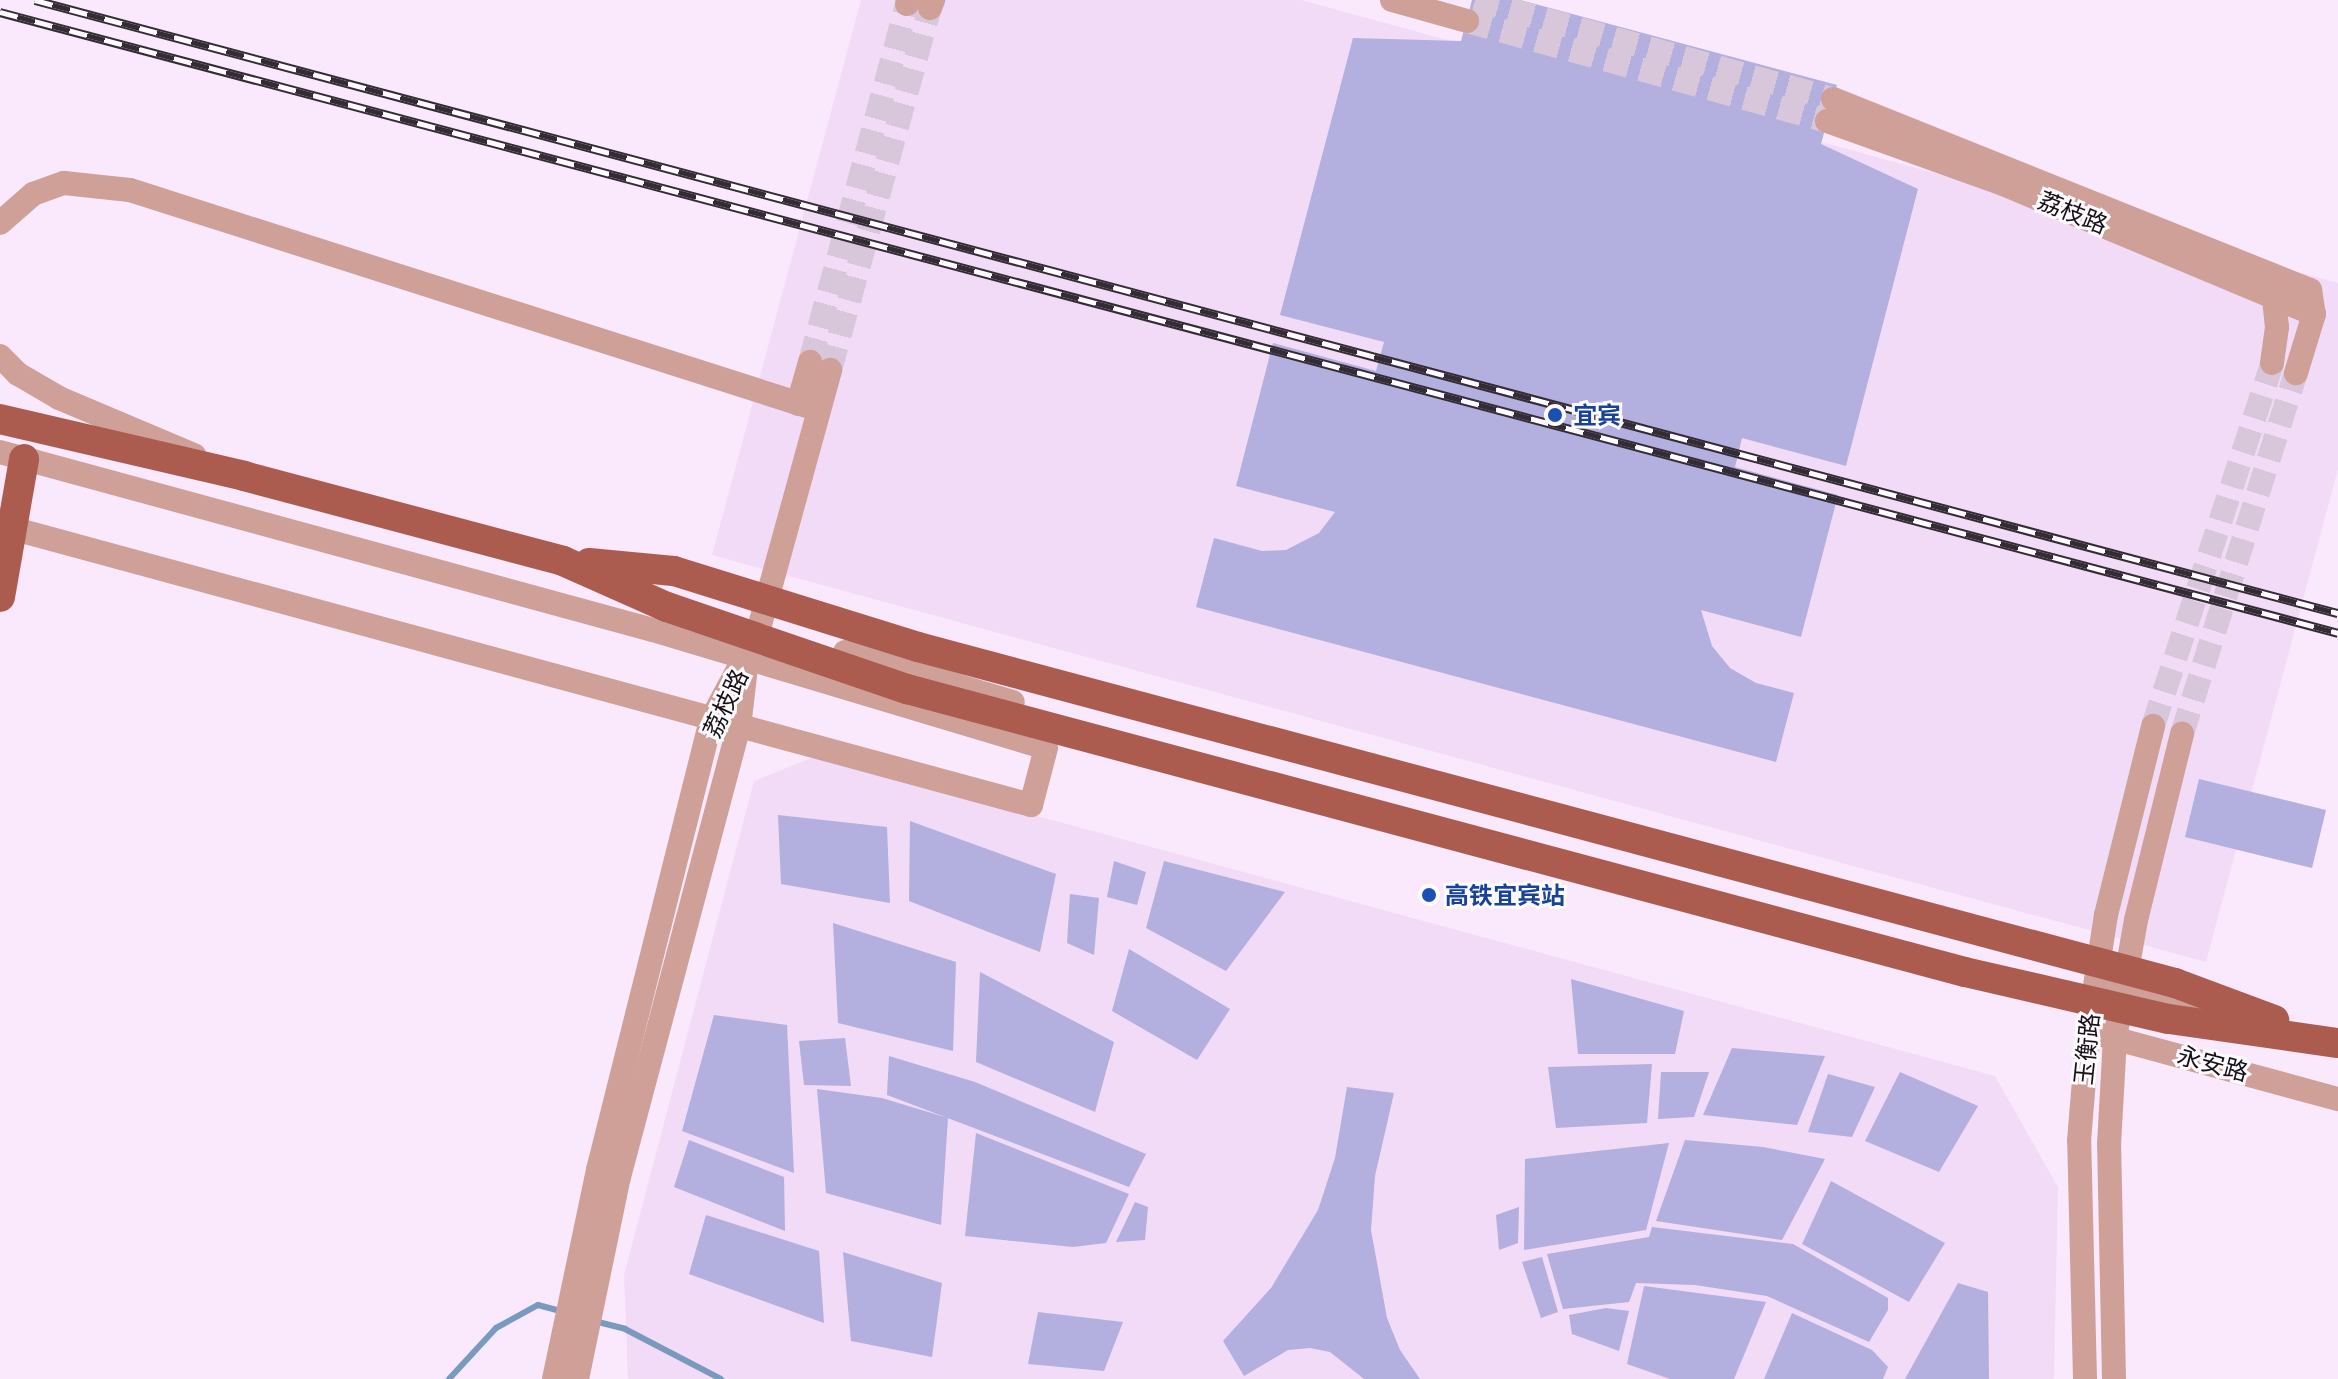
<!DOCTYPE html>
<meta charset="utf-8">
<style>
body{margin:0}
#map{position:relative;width:2338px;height:1379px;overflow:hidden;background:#fae8fd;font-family:"Playfair Display","Noto Sans SC",serif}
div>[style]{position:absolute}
.built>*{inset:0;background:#f2dbf6}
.stream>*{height:6px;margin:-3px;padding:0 3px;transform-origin:3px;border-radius:3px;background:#7a99bf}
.building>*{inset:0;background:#b3afde}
.minor-tunnel>*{height:24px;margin-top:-12px;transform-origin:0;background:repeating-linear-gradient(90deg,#d8c7da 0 24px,transparent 0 36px)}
.minor>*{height:24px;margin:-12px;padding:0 12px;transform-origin:12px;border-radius:12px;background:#cea098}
.major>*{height:30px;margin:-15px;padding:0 15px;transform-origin:15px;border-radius:15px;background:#ac5b4f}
.rail>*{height:9px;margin-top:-4.5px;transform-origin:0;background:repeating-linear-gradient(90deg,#fefbff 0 18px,#342c35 0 36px);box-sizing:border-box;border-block:2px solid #342c35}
.major-bridge>*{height:30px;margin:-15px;padding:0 15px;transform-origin:15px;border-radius:15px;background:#ac5b4f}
.dots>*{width:22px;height:22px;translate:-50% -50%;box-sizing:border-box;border:4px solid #fefbff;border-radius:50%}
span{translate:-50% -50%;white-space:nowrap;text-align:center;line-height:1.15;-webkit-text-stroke:6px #fefbff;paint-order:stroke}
.street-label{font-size:24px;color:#150f16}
.transit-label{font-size:24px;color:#164399;font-weight:700}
.left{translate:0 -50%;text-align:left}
</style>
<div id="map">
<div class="built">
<i style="clip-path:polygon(861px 0,1301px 0,2338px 283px,2338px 469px,2206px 962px,712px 555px)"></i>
<i style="clip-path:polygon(816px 756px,1995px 1076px,2058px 1187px,2054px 1379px,628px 1379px,624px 1275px,754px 781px)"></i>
</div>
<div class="stream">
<i style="left:594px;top:1321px;width:32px;rotate:14deg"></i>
<i style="left:625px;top:1329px;width:108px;rotate:27.5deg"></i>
<i style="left:449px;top:1379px;width:69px;rotate:-47.3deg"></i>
<i style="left:496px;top:1328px;width:48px;rotate:-28.7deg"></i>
<i style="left:538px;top:1305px;width:27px;rotate:15deg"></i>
</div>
<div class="building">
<i style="clip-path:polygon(1472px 0,1520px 0,1837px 85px,1821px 144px,1918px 189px,1846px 466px,1742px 438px,1735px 467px,1838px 495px,1801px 637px,1701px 610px,1712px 646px,1730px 668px,1756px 683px,1794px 693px,1776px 762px,1196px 607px,1214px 538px,1262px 551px,1286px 550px,1319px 533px,1335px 512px,1236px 486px,1273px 343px,1376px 371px,1384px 342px,1280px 315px,1353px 38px,1461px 41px)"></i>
<i style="clip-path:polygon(2199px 779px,2326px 810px,2312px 868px,2185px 837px)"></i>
<i style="clip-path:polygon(778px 815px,887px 827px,890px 903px,781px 884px)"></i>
<i style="clip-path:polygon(910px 821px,1056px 874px,1040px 952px,909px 901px)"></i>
<i style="clip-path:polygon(1114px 861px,1146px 872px,1137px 905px,1107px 897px)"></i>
<i style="clip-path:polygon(1164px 861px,1285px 892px,1226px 971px,1146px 928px)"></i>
<i style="clip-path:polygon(1070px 894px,1099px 898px,1094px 955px,1067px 943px)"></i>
<i style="clip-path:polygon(833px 923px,956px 962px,953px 1051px,838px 1023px)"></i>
<i style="clip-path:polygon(1129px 949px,1230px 1009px,1197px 1060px,1112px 1011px)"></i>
<i style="clip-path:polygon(980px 972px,1114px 1042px,1095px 1112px,976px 1062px)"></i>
<i style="clip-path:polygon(1571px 979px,1684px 1011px,1675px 1054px,1578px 1054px)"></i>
<i style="clip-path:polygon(714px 1015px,787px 1025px,794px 1173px,682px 1131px)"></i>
<i style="clip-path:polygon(845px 1038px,851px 1086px,804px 1085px,799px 1041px)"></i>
<i style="clip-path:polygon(1732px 1048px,1825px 1056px,1797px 1125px,1703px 1115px)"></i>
<i style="clip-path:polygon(889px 1056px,975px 1082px,1146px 1154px,1129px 1187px,887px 1095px)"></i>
<i style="clip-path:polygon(1652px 1064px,1647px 1123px,1556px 1128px,1548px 1067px)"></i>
<i style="clip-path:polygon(1661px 1072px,1709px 1072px,1694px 1117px,1658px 1119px)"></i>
<i style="clip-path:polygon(1900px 1072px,1978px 1106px,1939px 1172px,1865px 1141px)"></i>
<i style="clip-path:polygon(1828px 1074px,1875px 1087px,1852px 1137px,1808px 1132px)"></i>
<i style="clip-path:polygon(1347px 1087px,1394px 1093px,1375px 1176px,1371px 1230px,1387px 1318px,1400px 1350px,1420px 1379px,1364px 1379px,1330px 1352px,1310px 1348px,1288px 1350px,1244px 1376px,1223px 1341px,1271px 1288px,1318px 1210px,1335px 1158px)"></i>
<i style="clip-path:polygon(817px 1089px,882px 1098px,948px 1118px,941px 1225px,826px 1193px)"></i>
<i style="clip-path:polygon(976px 1133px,1129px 1194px,1106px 1243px,1073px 1247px,965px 1236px)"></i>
<i style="clip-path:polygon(689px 1140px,784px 1177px,785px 1231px,674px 1187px)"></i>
<i style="clip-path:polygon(1685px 1140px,1763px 1147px,1825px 1159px,1782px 1240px,1656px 1221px)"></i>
<i style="clip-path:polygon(1669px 1143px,1646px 1230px,1524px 1250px,1525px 1159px)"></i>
<i style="clip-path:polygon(1831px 1181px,1945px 1243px,1909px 1302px,1802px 1244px)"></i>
<i style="clip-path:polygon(1135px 1202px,1148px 1207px,1145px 1240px,1116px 1242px)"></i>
<i style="clip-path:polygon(1519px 1207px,1518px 1243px,1499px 1250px,1496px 1215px)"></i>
<i style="clip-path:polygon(706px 1215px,819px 1251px,824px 1323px,689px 1274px)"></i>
<i style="clip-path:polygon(1652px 1227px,1793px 1244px,1888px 1298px,1888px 1310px,1869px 1342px,1767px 1296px,1695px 1285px,1636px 1283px,1629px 1302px,1563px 1309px,1547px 1254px,1649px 1237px)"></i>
<i style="clip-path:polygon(843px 1252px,942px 1283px,932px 1357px,851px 1341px)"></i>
<i style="clip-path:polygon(1542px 1257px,1558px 1312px,1541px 1318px,1522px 1262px)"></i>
<i style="clip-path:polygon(1958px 1283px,1988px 1292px,1989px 1379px,1905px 1379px)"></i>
<i style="clip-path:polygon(1644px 1286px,1766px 1302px,1734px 1379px,1670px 1379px,1627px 1364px)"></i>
<i style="clip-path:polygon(1606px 1308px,1629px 1311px,1619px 1351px,1572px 1334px,1569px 1315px)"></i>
<i style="clip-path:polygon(1038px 1312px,1123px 1322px,1104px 1371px,1028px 1364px)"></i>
<i style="clip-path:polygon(1792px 1313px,1872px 1350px,1888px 1367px,1883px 1379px,1764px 1379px)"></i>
</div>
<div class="minor-tunnel">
<i style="left:1475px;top:0;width:371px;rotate:15.5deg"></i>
<i style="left:1467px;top:21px;width:374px;rotate:15.5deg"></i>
<i style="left:810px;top:362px;width:371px;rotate:-74.8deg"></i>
<i style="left:830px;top:370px;width:376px;rotate:-74.6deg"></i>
<i style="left:2153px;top:726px;width:382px;rotate:-71.8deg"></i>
<i style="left:2182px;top:734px;width:379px;rotate:-72.5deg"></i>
</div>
<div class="minor">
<i style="left:1392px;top:0;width:78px;rotate:15.6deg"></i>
<i style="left:907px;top:4px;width:4px;rotate:-76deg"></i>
<i style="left:930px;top:8px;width:9px;rotate:-69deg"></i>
<i style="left:1833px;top:99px;width:514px;rotate:21.82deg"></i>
<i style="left:2310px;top:290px;width:24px;rotate:81deg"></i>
<i style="left:2314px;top:314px;width:62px;rotate:107deg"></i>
<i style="left:1827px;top:121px;width:187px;rotate:19.7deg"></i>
<i style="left:2003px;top:184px;width:337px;rotate:22.7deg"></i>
<i style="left:0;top:223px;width:44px;rotate:-41.3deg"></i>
<i style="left:33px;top:194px;width:33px;rotate:-20deg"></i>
<i style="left:64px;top:183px;width:66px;rotate:6.1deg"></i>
<i style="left:130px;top:190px;width:723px;rotate:17.71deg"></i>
<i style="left:0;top:356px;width:25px;rotate:45deg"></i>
<i style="left:18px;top:374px;width:48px;rotate:30.3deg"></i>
<i style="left:59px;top:398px;width:147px;rotate:22.9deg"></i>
<i style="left:2272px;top:363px;width:36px;rotate:-82deg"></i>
<i style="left:2277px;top:327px;width:46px;rotate:-96.2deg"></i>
<i style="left:798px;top:404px;width:44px;rotate:-74.1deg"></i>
<i style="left:0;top:452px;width:677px;rotate:15.25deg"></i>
<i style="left:653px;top:630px;width:410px;rotate:16.7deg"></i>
<i style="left:1046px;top:748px;width:59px;rotate:104.7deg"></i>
<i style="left:1031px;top:805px;width:1068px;rotate:-164.81deg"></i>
<i style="left:845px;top:652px;width:175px;rotate:16.6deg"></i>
<i style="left:2105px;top:986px;width:112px;rotate:14.5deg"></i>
<i style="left:2102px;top:1035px;width:245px;rotate:15.2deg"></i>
<i style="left:554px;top:1379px;width:214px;rotate:-78.1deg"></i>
<i style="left:598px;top:1170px;width:464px;rotate:-75.9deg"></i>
<i style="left:711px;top:720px;width:100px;rotate:-61.9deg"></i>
<i style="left:758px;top:632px;width:272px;rotate:-74.6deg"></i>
<i style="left:577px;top:1379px;width:206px;rotate:-78.3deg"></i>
<i style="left:619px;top:1177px;width:466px;rotate:-75.1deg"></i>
<i style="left:739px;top:727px;width:60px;rotate:-83.3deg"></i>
<i style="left:2085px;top:1379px;width:238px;rotate:-91.4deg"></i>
<i style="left:2079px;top:1141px;width:110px;rotate:-85.3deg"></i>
<i style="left:2088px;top:1031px;width:117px;rotate:-81.2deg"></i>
<i style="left:2106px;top:915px;width:195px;rotate:-76deg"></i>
<i style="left:2114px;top:1379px;width:234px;rotate:-91.2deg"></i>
<i style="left:2109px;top:1145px;width:107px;rotate:-86.8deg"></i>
<i style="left:2115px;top:1038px;width:120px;rotate:-79.9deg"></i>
<i style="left:2136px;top:920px;width:192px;rotate:-76.1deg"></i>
</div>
<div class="major">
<i style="left:0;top:597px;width:140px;rotate:-80.1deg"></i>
</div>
<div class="rail">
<i style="left:35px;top:0;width:2383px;rotate:14.91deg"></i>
<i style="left:0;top:12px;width:2419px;rotate:14.87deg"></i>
</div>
<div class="major-bridge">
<i style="left:0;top:419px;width:251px;rotate:13.1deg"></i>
<i style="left:244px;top:476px;width:330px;rotate:14.9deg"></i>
<i style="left:563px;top:561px;width:114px;rotate:23.9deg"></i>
<i style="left:667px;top:607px;width:254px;rotate:18.9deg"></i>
<i style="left:907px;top:689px;width:1095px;rotate:14.98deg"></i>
<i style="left:1965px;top:972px;width:209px;rotate:13deg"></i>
<i style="left:2169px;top:1019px;width:171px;rotate:8.1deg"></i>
<i style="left:589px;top:563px;width:85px;rotate:5.4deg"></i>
<i style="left:674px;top:571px;width:256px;rotate:17.3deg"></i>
<i style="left:918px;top:647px;width:1301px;rotate:14.97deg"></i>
<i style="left:2175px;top:983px;width:106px;rotate:20.5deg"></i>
</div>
<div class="dots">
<i style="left:1555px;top:415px;background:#1a4fb4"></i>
<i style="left:1429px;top:895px;background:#1a4fb4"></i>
</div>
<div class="street-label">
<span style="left:2073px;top:212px;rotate:22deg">荔枝路</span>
<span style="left:725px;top:703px;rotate:-65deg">荔枝路</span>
<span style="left:2086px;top:1049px;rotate:-84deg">玉衡路</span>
<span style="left:2213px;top:1063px;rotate:15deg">永安路</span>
</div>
<div class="transit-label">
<span class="left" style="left:1573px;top:415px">宜宾</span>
<span class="left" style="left:1445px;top:895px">高铁宜宾站</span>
</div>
</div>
